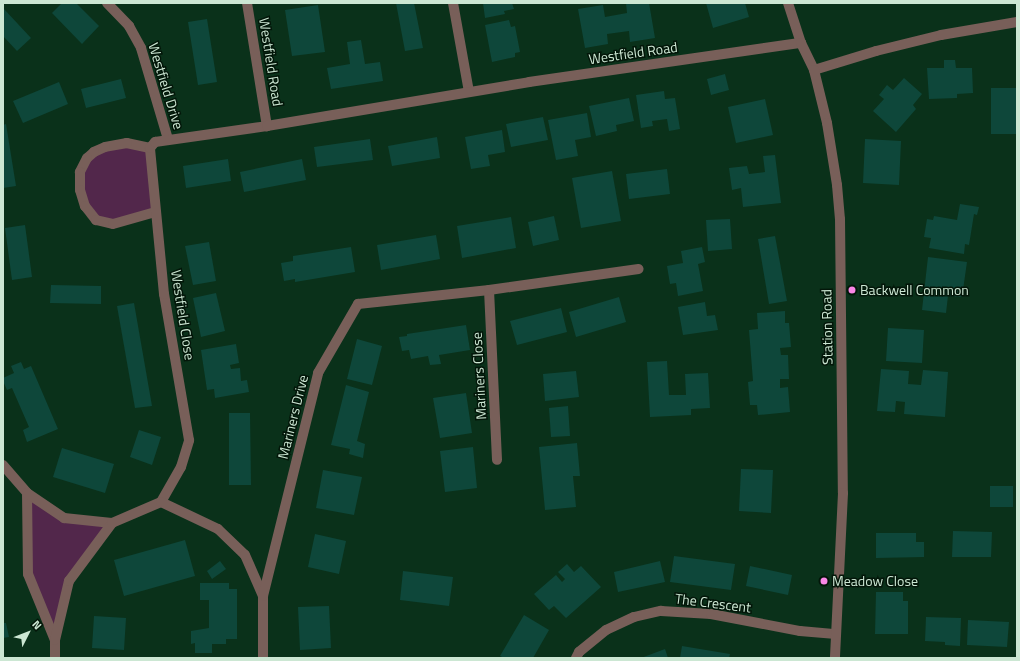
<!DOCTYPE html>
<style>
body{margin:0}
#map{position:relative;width:1020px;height:661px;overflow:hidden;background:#0a311a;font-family:"Titillium Web",sans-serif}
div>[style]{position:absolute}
.green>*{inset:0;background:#52274b}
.building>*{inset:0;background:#0e473a}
.minor>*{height:10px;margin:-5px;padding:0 5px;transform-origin:5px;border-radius:5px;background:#785f59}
.tertiary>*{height:10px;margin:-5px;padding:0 5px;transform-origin:5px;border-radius:5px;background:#785f59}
.dots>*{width:11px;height:11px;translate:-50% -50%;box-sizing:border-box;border:2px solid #031609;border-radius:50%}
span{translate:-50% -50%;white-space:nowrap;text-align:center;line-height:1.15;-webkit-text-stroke:3px #031609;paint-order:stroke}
.street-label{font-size:14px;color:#cce7d3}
.poi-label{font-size:14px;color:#cce7d3}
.left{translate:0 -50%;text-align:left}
.frame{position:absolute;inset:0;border:4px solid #cce7d3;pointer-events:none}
.north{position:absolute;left:8px;top:613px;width:40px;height:40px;-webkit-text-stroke:3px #031609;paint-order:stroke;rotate:48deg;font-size:11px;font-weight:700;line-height:16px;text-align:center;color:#cce7d3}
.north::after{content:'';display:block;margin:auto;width:14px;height:18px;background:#cce7d3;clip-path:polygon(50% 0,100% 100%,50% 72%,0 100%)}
</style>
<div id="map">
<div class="green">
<i style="clip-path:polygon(105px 147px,150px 148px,155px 212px,132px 219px,96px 220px,80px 190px,87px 158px)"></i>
<i style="clip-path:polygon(27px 493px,64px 518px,111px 523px,69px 581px,55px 640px,28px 573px)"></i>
</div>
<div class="building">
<i style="clip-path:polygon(62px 3px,76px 3px,99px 26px,82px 44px,52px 13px)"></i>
<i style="clip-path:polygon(396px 3px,414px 3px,423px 48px,405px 51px)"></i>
<i style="clip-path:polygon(483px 3px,512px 3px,514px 9px,504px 11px,505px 14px,485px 18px)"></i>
<i style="clip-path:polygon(626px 3px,649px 3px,655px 38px,630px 42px,629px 31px,607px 34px,608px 44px,585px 48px,578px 9px,603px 5px,605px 17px,627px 13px)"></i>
<i style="clip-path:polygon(706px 3px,745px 3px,749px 17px,713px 28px)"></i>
<i style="clip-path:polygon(318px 5px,325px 52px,292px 56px,285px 10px)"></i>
<i style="clip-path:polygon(4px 9px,31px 38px,17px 51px,3px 36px)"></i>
<i style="clip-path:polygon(207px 19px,217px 82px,198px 85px,188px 22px)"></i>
<i style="clip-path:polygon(509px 20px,511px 27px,515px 26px,520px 52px,515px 53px,515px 57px,492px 62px,485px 25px)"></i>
<i style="clip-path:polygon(361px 40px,365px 64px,380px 62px,383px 81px,331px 89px,327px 68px,350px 64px,347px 42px)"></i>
<i style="clip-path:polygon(944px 60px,955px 60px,956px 68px,972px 68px,973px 93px,957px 94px,957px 98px,929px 99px,927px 68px,944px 68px)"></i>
<i style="clip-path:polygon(725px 74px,729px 90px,711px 95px,707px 79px)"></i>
<i style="clip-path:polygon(904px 78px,922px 94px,913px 105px,916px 109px,896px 132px,873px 111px,884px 99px,879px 95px,887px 85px,893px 90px)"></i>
<i style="clip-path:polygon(121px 79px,126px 98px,86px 108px,81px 89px)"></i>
<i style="clip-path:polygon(59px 82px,68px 104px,23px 123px,13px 101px)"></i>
<i style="clip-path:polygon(991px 88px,1017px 88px,1017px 134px,991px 134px)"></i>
<i style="clip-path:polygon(664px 91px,665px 99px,675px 98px,680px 129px,669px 131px,667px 119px,652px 121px,653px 126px,641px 128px,636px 95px)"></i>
<i style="clip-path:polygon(629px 98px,634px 121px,616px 125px,617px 131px,596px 136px,589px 106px)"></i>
<i style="clip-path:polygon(765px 99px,773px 135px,736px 143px,728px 107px)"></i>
<i style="clip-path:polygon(587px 113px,591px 137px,575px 140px,578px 156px,556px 160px,548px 120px)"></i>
<i style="clip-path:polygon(543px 117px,548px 140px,511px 147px,506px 124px)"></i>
<i style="clip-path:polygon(6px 124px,16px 186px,3px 188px,3px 125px)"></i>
<i style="clip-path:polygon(502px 130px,505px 152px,488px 155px,490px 166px,471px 169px,465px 137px)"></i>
<i style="clip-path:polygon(437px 137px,440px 158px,392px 166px,388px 146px)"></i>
<i style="clip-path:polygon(370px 139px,373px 160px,317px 167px,314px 147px)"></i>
<i style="clip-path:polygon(865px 139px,901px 141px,899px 185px,863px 183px)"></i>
<i style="clip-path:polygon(775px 155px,781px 203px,743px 207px,741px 188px,732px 190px,729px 168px,747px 166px,749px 174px,765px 172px,763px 156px)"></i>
<i style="clip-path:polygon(228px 159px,231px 181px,186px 188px,183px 166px)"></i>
<i style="clip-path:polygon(302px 159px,306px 180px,244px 192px,240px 172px)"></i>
<i style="clip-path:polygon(667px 169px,670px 194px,629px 199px,626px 174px)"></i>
<i style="clip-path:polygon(612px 171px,621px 221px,581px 228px,572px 178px)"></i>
<i style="clip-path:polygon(960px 204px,979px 207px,977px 215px,974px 214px,969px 245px,965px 244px,964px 254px,929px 248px,931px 238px,924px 237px,927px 219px,933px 220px,934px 216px,957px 220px)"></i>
<i style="clip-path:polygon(554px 216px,559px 240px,533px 246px,528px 222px)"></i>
<i style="clip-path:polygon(511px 217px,516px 248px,462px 258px,457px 226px)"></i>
<i style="clip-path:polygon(730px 219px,732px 249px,708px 251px,706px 220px)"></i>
<i style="clip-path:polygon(25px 225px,32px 277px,12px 280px,5px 228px)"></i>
<i style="clip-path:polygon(436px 235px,440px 259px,381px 270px,377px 245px)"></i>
<i style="clip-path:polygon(775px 236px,787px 301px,769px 304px,758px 239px)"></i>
<i style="clip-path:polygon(209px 242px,216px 281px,193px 285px,185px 246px)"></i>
<i style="clip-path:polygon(351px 247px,355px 272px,295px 282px,295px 279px,284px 281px,281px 263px,293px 261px,293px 256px)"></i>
<i style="clip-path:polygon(702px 247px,705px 262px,698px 264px,703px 291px,678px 296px,676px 283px,670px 284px,667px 266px,683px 263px,681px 251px)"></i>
<i style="clip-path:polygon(928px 257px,967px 262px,962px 297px,948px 296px,946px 313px,922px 310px)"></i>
<i style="clip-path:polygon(51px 285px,101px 286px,101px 304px,50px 303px)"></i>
<i style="clip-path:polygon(216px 293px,225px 331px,201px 337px,193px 298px)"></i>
<i style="clip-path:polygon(619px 297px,626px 322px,576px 337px,569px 312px)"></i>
<i style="clip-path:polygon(705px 302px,707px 316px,715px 315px,718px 330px,683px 335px,678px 307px)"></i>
<i style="clip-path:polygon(134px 303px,152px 406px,135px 408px,117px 306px)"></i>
<i style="clip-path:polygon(561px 308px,567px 332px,517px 345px,510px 321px)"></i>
<i style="clip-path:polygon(785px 311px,785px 323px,789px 323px,791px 347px,780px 348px,781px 355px,788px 355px,789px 379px,780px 379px,780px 388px,788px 387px,790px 412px,758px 415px,757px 405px,750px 405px,748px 382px,753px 381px,749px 330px,758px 329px,757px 313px)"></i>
<i style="clip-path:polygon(466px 325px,470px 350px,439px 355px,441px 364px,430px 365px,428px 356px,411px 359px,409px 350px,402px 351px,399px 337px,407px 336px,407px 334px)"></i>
<i style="clip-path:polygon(888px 328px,924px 330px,922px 363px,886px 361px)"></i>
<i style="clip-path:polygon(357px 339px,382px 346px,372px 385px,347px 379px)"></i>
<i style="clip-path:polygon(236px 344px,239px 363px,230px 365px,231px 369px,240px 368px,241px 381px,247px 380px,249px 392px,215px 398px,214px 389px,207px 390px,201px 350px)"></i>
<i style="clip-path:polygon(667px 361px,669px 395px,686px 395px,685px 374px,708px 373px,710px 408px,691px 409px,691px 415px,650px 417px,647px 362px)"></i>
<i style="clip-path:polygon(21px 362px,24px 369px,31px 366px,58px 429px,27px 442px,23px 430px,29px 427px,12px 388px,7px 390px,3px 381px,3px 378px,14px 373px,11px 366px)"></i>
<i style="clip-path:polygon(881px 369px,909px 371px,908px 384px,921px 385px,923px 370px,948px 372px,945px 417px,904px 414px,905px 402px,896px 401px,895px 412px,877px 411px)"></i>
<i style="clip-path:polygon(576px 371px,579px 397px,545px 401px,543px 374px)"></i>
<i style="clip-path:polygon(346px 385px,369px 392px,357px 441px,365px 444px,363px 458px,349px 454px,350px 449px,331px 445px)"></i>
<i style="clip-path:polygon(466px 393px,472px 433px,440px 438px,433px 398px)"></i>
<i style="clip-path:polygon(568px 406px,570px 436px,551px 437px,549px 408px)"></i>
<i style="clip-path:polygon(229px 413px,250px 413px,251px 485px,229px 485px)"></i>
<i style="clip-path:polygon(139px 430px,161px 437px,152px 465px,130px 457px)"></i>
<i style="clip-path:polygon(577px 443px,580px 476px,573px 476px,576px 507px,545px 510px,539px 447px)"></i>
<i style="clip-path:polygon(473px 447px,477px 488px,445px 492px,440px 451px)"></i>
<i style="clip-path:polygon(62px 448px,114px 464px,105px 493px,53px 477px)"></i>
<i style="clip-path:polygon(741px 469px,773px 470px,771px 513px,739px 511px)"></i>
<i style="clip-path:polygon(323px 470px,362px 477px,354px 515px,316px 508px)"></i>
<i style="clip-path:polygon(990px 486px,1013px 486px,1013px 507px,990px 507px)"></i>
<i style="clip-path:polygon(953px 531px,992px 532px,991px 557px,952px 557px)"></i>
<i style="clip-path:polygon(876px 533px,916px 533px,916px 542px,924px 542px,924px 557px,876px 558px)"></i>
<i style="clip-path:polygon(315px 534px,346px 541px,339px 574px,308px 567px)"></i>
<i style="clip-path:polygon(185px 540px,195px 576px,124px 596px,114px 560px)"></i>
<i style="clip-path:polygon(674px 556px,735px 564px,731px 590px,670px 582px)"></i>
<i style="clip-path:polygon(220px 561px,226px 569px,212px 579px,207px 571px)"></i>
<i style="clip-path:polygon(660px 561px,665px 582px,618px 592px,614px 572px)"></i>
<i style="clip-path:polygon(567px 564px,574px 572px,581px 566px,601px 587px,566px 618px,554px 606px,549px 610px,534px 594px,556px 575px,562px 582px,565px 579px,558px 572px)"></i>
<i style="clip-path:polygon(750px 566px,792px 575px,788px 595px,746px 586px)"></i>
<i style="clip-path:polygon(403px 571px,453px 577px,449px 606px,400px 600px)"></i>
<i style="clip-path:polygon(200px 583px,229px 583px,229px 589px,237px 589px,237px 639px,226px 639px,226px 644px,212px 644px,212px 653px,195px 653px,195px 643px,191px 644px,191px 631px,209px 628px,209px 600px,200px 600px)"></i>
<i style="clip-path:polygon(876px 592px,903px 592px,903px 601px,908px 601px,908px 634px,875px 634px)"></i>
<i style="clip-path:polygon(329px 606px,331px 648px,300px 650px,298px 607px)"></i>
<i style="clip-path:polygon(524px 615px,549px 630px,533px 658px,504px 658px,500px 656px)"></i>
<i style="clip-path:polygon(94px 616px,126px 618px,124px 650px,92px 648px)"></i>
<i style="clip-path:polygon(926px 617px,961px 618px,960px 646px,945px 645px,945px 642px,925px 641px)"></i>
<i style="clip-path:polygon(968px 620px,1009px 622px,1007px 647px,967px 645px)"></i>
<i style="clip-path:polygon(3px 623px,6px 623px,9px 637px,3px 638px)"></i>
<i style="clip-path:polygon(682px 646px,730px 654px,729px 658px,680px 658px)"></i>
<i style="clip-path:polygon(665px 649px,668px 658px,641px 658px)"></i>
</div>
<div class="minor">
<i style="left:107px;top:3px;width:32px;rotate:46deg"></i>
<i style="left:129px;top:26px;width:25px;rotate:61deg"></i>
<i style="left:141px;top:48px;width:95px;rotate:73.5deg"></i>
<i style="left:247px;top:3px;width:125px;rotate:80.8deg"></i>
<i style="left:453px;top:3px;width:90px;rotate:79.8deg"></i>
<i style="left:814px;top:70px;width:65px;rotate:-17deg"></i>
<i style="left:876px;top:51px;width:67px;rotate:-13.8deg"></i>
<i style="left:941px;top:35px;width:77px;rotate:-9.7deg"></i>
<i style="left:150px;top:148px;width:24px;rotate:-168deg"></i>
<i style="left:127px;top:143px;width:22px;rotate:170deg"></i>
<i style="left:105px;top:147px;width:12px;rotate:156deg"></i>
<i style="left:94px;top:152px;width:9px;rotate:139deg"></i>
<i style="left:87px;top:158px;width:16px;rotate:117deg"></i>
<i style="left:80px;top:172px;width:18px;rotate:90deg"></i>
<i style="left:80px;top:190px;width:17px;rotate:73deg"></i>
<i style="left:85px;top:206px;width:18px;rotate:52deg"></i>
<i style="left:96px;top:220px;width:17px;rotate:13deg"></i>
<i style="left:113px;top:224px;width:44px;rotate:-15.9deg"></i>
<i style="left:489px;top:290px;width:170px;rotate:87.3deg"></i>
<i style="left:3px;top:465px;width:37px;rotate:49deg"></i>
<i style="left:27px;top:493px;width:81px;rotate:89.3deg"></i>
<i style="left:28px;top:574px;width:71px;rotate:67.8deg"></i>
<i style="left:55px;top:640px;width:18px;rotate:90deg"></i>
<i style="left:27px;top:493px;width:45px;rotate:34deg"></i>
<i style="left:64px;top:518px;width:48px;rotate:5.9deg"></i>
<i style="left:161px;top:502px;width:40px;rotate:-60.3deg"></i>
<i style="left:181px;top:467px;width:28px;rotate:-73deg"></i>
<i style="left:189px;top:440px;width:148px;rotate:-99.7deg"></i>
<i style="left:164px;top:294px;width:147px;rotate:-95.5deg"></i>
<i style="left:150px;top:148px;width:8px;rotate:-50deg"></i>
<i style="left:155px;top:142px;width:113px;rotate:-8.1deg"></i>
<i style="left:267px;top:126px;width:266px;rotate:-9.5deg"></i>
<i style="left:529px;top:82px;width:275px;rotate:-8.2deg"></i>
<i style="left:55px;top:640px;width:61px;rotate:-76.7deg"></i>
<i style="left:69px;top:581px;width:72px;rotate:-53.4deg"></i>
<i style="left:112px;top:523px;width:53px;rotate:-23.2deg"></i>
<i style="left:161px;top:502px;width:63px;rotate:25.3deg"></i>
<i style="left:218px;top:529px;width:37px;rotate:44deg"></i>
<i style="left:245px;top:555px;width:45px;rotate:66.3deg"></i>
<i style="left:263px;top:658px;width:62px;rotate:-90deg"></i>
<i style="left:263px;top:596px;width:230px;rotate:-76.1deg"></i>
<i style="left:318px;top:373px;width:80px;rotate:-59.9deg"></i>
<i style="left:358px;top:304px;width:132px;rotate:-6.1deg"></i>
<i style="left:489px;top:290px;width:151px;rotate:-8deg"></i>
<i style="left:576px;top:658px;width:7px;rotate:-63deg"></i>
<i style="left:579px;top:652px;width:35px;rotate:-39deg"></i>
<i style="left:606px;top:630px;width:31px;rotate:-25deg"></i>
<i style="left:634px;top:617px;width:28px;rotate:-13deg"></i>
<i style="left:661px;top:611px;width:50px;rotate:3.4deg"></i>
<i style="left:711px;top:614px;width:91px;rotate:10.8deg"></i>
<i style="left:800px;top:631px;width:36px;rotate:5deg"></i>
</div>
<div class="tertiary">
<i style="left:788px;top:3px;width:42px;rotate:72deg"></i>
<i style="left:801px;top:43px;width:30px;rotate:64deg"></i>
<i style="left:814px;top:70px;width:55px;rotate:76.2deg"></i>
<i style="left:827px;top:123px;width:63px;rotate:80.8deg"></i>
<i style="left:837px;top:185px;width:34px;rotate:85deg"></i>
<i style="left:840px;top:219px;width:274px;rotate:89.4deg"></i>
<i style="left:843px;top:493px;width:165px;rotate:92.8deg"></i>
</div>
<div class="dots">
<i style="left:852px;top:290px;background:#fa87e7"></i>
<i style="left:824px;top:581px;background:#fa87e7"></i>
</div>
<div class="street-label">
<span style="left:633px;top:53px;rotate:-8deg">Westfield Road</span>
<span style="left:271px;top:62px;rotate:81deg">Westfield Road</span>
<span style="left:166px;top:86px;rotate:73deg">Westfield Drive</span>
<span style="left:183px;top:315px;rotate:81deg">Westfield Close</span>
<span style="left:827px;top:327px;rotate:-91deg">Station Road</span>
<span style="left:479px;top:376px;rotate:-93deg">Mariners Close</span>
<span style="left:293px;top:417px;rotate:-76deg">Mariners Drive</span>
<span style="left:713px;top:603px;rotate:7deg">The Crescent</span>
</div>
<div class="poi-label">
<span class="left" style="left:860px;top:290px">Backwell Common</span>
<span class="left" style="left:832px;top:581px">Meadow Close</span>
</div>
<div class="frame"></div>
<div class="north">N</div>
</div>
